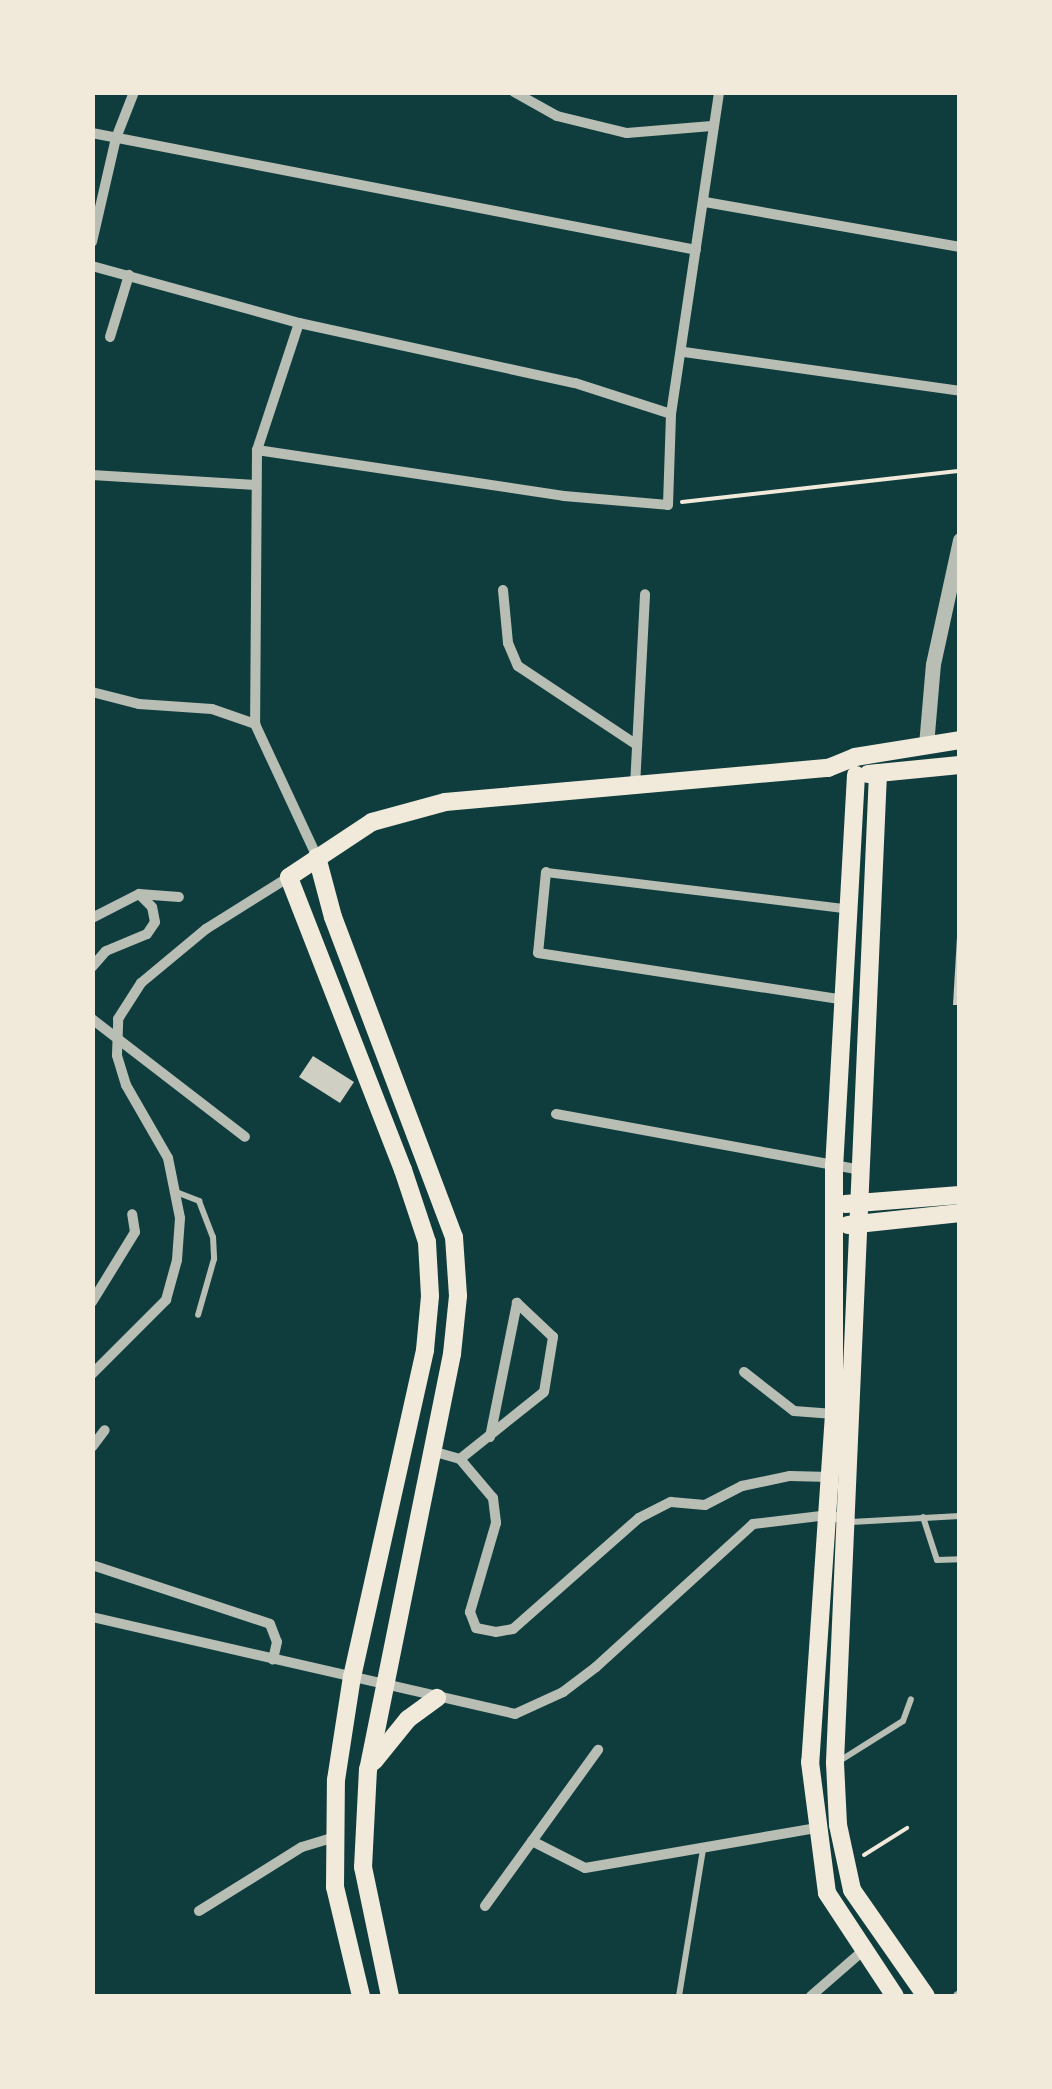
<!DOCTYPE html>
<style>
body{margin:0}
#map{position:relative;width:1052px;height:2089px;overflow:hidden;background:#0f3d3e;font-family:Montserrat,sans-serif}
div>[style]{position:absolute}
.building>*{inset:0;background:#cfcfc3}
.path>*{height:4px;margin:-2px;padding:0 2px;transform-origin:2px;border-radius:2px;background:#f1e9da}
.service>*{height:6px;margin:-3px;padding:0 3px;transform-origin:3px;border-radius:3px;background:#b8beb3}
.pedestrian>*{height:9px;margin:-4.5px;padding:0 4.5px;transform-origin:4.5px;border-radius:4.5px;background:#b8beb3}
.minor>*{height:10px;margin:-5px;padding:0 5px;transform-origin:5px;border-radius:5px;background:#b8beb3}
.tertiary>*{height:15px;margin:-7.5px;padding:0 7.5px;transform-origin:7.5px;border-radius:7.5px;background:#b8beb3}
.secondary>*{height:18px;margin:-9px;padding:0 9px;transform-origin:9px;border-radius:9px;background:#f1e9da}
span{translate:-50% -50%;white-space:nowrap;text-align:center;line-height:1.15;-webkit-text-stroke:8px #f1e9da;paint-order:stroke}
.frame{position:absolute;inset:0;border:95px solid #f1e9da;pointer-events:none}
</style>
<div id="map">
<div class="building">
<i style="clip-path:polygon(957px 937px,960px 937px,960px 1005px,953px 1005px)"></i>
<i style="clip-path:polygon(313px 1056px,354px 1082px,340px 1103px,299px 1077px)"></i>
</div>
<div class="path">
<i style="left:682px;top:502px;width:280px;rotate:-6.4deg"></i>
<i style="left:864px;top:1855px;width:51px;rotate:-32.1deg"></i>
</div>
<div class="service">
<i style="left:176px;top:1192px;width:25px;rotate:21deg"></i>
<i style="left:199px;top:1201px;width:39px;rotate:69deg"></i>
<i style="left:213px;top:1237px;width:22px;rotate:87deg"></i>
<i style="left:214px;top:1259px;width:58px;rotate:105.9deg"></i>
<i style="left:923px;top:1517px;width:45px;rotate:72deg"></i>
<i style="left:937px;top:1560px;width:23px;rotate:-2deg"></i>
<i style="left:851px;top:1522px;width:109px;rotate:-3.2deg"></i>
<i style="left:841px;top:1760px;width:73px;rotate:-32.2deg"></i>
<i style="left:903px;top:1721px;width:23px;rotate:-70deg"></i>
<i style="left:679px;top:1996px;width:149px;rotate:-80.7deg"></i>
</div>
<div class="pedestrian">
<i style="left:546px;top:872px;width:301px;rotate:6.9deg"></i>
</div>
<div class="minor">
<i style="left:514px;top:92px;width:49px;rotate:29.2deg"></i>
<i style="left:557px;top:116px;width:72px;rotate:13.7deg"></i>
<i style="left:627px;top:133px;width:85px;rotate:-4.7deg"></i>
<i style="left:92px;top:133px;width:615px;rotate:10.96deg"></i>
<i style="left:705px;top:202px;width:259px;rotate:10deg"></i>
<i style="left:92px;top:242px;width:107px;rotate:-77deg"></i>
<i style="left:116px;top:138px;width:49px;rotate:-68.6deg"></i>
<i style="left:92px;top:266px;width:215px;rotate:15.4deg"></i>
<i style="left:299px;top:323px;width:282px;rotate:12.3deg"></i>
<i style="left:575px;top:383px;width:101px;rotate:17.9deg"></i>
<i style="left:299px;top:323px;width:134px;rotate:108.3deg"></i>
<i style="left:257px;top:450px;width:274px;rotate:90.4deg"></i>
<i style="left:255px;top:724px;width:147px;rotate:65deg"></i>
<i style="left:110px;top:337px;width:65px;rotate:-73deg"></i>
<i style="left:684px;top:352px;width:279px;rotate:8deg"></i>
<i style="left:257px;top:450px;width:310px;rotate:8.5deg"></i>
<i style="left:564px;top:496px;width:104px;rotate:4.9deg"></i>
<i style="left:668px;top:505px;width:91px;rotate:-88.1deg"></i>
<i style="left:671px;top:414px;width:326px;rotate:-81.5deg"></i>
<i style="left:92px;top:475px;width:164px;rotate:3.5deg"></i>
<i style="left:503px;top:590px;width:53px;rotate:84.6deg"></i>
<i style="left:508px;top:643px;width:25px;rotate:67deg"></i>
<i style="left:518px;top:666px;width:143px;rotate:33.6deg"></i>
<i style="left:92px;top:692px;width:49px;rotate:14.3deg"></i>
<i style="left:139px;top:704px;width:73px;rotate:3.9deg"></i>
<i style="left:212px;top:709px;width:46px;rotate:19.2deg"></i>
<i style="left:635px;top:786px;width:192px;rotate:-87deg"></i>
<i style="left:546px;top:872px;width:81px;rotate:95.6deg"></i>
<i style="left:538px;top:953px;width:305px;rotate:8.7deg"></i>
<i style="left:92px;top:918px;width:53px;rotate:-27.1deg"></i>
<i style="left:139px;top:894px;width:40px;rotate:4.3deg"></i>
<i style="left:92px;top:967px;width:21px;rotate:-49deg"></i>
<i style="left:106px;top:951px;width:44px;rotate:-22.5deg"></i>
<i style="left:147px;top:934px;width:14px;rotate:-56deg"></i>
<i style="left:155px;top:922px;width:15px;rotate:-101deg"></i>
<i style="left:152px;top:907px;width:18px;rotate:-135deg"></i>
<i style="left:92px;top:1019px;width:193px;rotate:37.6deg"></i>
<i style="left:556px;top:1114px;width:306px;rotate:10.4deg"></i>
<i style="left:92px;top:1302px;width:82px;rotate:-58.4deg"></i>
<i style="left:135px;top:1232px;width:18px;rotate:-99deg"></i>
<i style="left:744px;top:1372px;width:63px;rotate:38deg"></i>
<i style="left:794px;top:1411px;width:40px;rotate:4.3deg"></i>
<i style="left:92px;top:1374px;width:105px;rotate:-45deg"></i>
<i style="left:166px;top:1300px;width:41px;rotate:-74.6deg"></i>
<i style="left:177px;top:1260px;width:42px;rotate:-85.9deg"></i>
<i style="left:180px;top:1218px;width:61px;rotate:-101.3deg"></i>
<i style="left:168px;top:1158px;width:84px;rotate:-119.9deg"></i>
<i style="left:126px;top:1085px;width:31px;rotate:-107deg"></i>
<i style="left:117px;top:1055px;width:36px;rotate:-88deg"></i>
<i style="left:118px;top:1019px;width:43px;rotate:-57.4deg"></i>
<i style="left:141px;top:983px;width:85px;rotate:-39.7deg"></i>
<i style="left:206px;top:929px;width:98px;rotate:-32.1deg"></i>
<i style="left:490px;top:1437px;width:137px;rotate:-78.6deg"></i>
<i style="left:92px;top:1447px;width:21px;rotate:-53deg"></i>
<i style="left:432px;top:1451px;width:29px;rotate:16deg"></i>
<i style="left:460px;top:1459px;width:51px;rotate:49.8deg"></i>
<i style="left:493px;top:1498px;width:25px;rotate:83deg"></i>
<i style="left:496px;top:1523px;width:93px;rotate:106.3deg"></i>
<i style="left:470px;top:1612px;width:17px;rotate:69deg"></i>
<i style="left:476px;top:1628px;width:20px;rotate:11deg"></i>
<i style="left:496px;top:1632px;width:17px;rotate:-10deg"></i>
<i style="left:513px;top:1629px;width:168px;rotate:-41.4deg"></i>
<i style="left:639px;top:1518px;width:36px;rotate:-27deg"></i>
<i style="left:671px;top:1502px;width:34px;rotate:5deg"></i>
<i style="left:705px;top:1505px;width:42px;rotate:-27.2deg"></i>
<i style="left:742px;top:1486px;width:49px;rotate:-11.8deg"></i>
<i style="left:790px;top:1476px;width:40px;rotate:1.4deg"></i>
<i style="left:460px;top:1459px;width:107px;rotate:-38.6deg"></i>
<i style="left:544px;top:1392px;width:56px;rotate:-80.7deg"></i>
<i style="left:553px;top:1337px;width:50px;rotate:-136.6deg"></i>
<i style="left:95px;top:1566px;width:184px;rotate:18.3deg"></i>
<i style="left:270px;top:1624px;width:19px;rotate:69deg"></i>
<i style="left:277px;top:1642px;width:18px;rotate:103deg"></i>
<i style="left:92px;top:1617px;width:434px;rotate:12.9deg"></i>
<i style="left:515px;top:1714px;width:53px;rotate:-24.6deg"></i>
<i style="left:563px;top:1692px;width:41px;rotate:-37.1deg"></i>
<i style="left:596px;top:1667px;width:212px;rotate:-42.3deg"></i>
<i style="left:753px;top:1524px;width:77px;rotate:-6.8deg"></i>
<i style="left:829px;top:1515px;width:22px;rotate:16deg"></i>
<i style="left:532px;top:1841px;width:59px;rotate:27deg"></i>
<i style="left:585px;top:1868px;width:234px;rotate:-9.8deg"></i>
<i style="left:485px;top:1906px;width:193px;rotate:-54.1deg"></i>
<i style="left:199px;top:1911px;width:121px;rotate:-31.9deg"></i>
<i style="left:302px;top:1847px;width:31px;rotate:-17deg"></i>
<i style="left:811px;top:1996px;width:70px;rotate:-41deg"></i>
<i style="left:958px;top:1996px;width:2px"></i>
</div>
<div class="tertiary">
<i style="left:926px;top:745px;width:81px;rotate:-85.1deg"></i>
<i style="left:933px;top:664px;width:127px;rotate:-77.7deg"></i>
</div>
<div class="secondary">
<i style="left:878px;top:773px;width:991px;rotate:92.49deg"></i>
<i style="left:835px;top:1763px;width:62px;rotate:87.2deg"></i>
<i style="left:838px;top:1825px;width:66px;rotate:77.8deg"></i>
<i style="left:852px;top:1890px;width:129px;rotate:55.1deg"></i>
<i style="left:868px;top:774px;width:92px;rotate:-5.6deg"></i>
<i style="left:856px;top:775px;width:391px;rotate:93.2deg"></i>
<i style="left:834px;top:1165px;width:249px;rotate:90deg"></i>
<i style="left:834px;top:1414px;width:349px;rotate:93.9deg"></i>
<i style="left:810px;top:1762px;width:132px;rotate:82.6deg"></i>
<i style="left:827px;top:1893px;width:123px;rotate:56.6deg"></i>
<i style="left:317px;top:857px;width:62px;rotate:75.1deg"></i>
<i style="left:333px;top:917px;width:342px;rotate:69.3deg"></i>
<i style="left:454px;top:1237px;width:59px;rotate:86.1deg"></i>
<i style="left:458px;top:1296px;width:58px;rotate:95.9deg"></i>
<i style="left:452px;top:1354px;width:423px;rotate:101.4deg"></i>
<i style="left:368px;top:1769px;width:98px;rotate:92.9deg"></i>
<i style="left:363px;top:1867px;width:132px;rotate:78.2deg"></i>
<i style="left:845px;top:1204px;width:115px;rotate:-4.5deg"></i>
<i style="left:848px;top:1225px;width:113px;rotate:-6.1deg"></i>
<i style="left:374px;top:1761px;width:54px;rotate:-51deg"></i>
<i style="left:408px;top:1719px;width:36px;rotate:-36deg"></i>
<i style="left:361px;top:1996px;width:112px;rotate:-103.4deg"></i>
<i style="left:335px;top:1887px;width:107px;rotate:-89.5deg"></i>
<i style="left:336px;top:1780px;width:104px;rotate:-81.2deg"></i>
<i style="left:352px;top:1677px;width:335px;rotate:-77.4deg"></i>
<i style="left:425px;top:1350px;width:54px;rotate:-84.7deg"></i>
<i style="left:430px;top:1296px;width:54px;rotate:-93.2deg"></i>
<i style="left:427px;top:1242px;width:76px;rotate:-108.4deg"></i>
<i style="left:403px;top:1170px;width:314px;rotate:-111.3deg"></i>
<i style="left:289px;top:877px;width:100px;rotate:-33.5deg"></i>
<i style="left:372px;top:822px;width:76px;rotate:-15.3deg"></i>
<i style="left:445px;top:802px;width:385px;rotate:-5.1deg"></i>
<i style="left:828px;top:768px;width:29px;rotate:-22deg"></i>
<i style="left:855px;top:757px;width:106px;rotate:-9.2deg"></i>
</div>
<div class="frame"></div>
</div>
